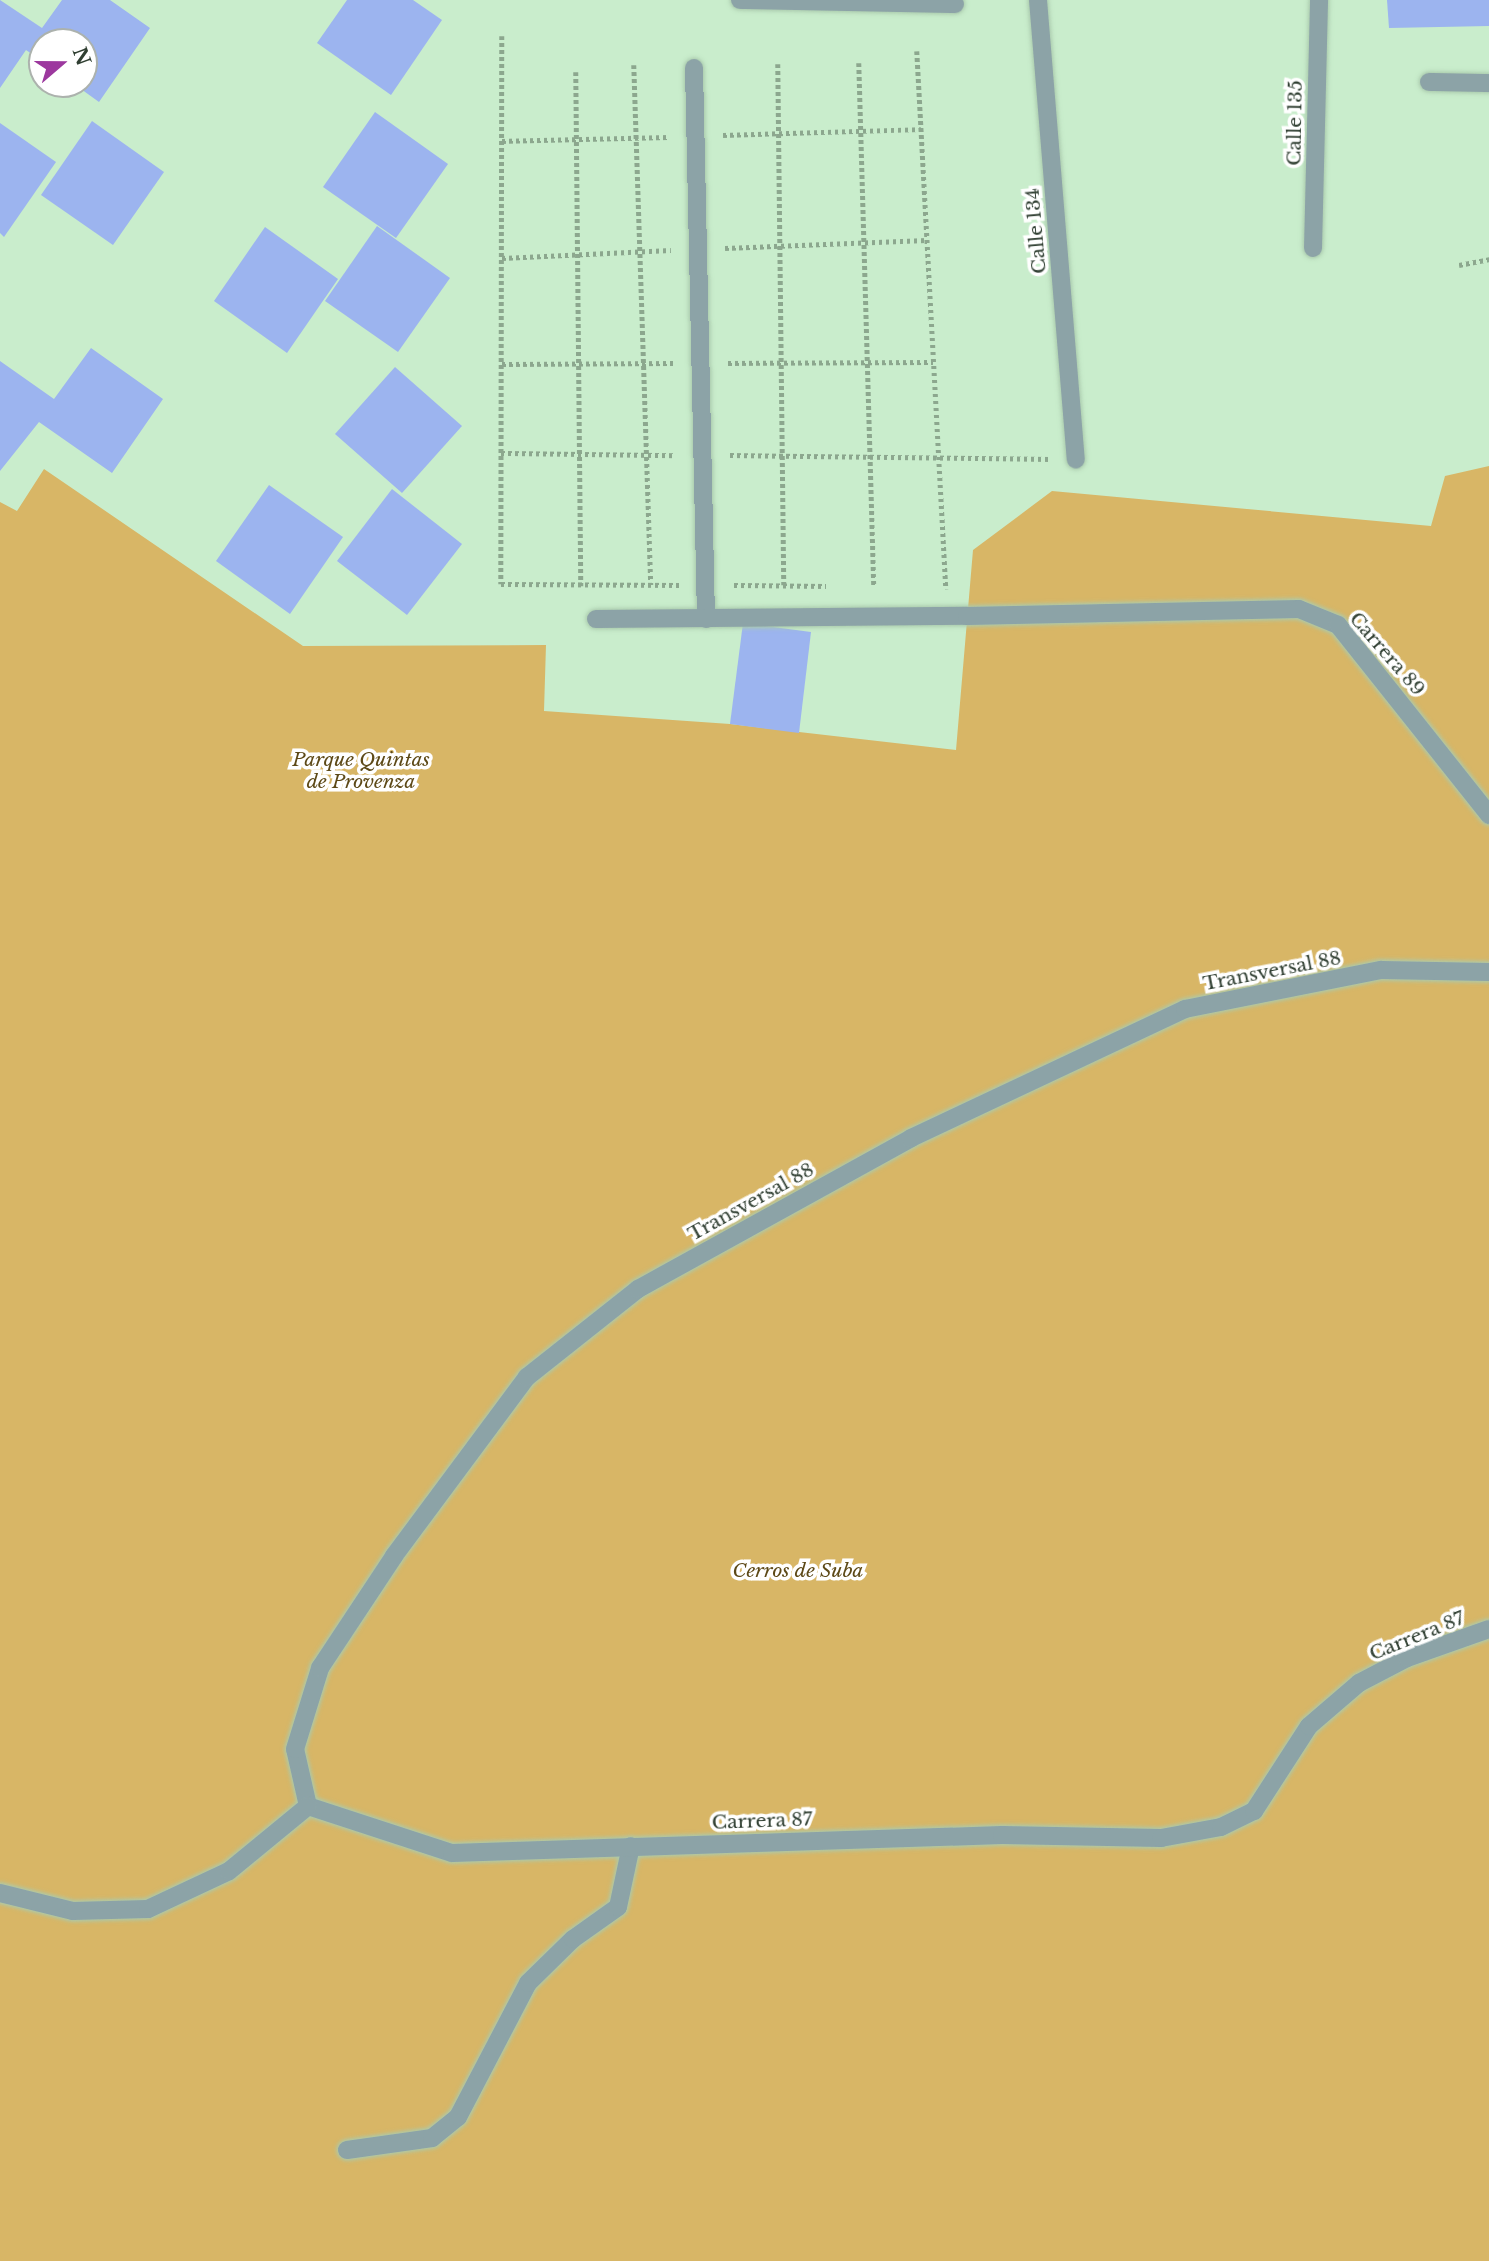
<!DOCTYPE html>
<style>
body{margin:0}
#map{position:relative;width:1489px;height:2261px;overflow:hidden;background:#c9edcc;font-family:"Libre Baskerville",serif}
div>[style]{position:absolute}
.green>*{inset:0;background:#d8b666}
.building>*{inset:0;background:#9cb4ef}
.path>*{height:4.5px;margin-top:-2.25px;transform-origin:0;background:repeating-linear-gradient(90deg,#8ca78e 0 3.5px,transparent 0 7px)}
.roads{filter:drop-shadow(0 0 2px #aacaad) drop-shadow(0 0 2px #aacaad)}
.lane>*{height:18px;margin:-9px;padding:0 9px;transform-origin:9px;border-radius:9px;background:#8ca3a7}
.street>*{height:18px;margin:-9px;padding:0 9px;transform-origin:9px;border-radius:9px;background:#8ca3a7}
span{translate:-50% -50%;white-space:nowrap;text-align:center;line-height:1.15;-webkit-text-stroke:7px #fff;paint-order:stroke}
.street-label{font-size:19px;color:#303f32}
.park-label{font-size:19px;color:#5d4917;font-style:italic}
.north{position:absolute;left:28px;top:28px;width:70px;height:70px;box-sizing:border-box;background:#fff;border:2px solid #acb2ad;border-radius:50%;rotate:70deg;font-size:19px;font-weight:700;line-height:28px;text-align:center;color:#303f32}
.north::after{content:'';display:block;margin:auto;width:24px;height:32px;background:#9c389e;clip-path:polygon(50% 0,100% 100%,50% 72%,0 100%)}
</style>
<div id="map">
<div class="green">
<i style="clip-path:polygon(1489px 466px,1489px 2261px,0 2261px,0 502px,17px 511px,44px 469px,303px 646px,546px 645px,544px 711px,730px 724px,956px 750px,973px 550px,1052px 491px,1431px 526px,1445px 476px)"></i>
</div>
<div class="building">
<i style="clip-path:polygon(0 0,42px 28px,62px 0,110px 0,150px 28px,99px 102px,74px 84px,84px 84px,84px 42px,42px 42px,42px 61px,26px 50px,0 88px)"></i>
<i style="clip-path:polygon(347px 0,413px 0,442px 20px,391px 95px,317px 43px)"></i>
<i style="clip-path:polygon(1387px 0,1489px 0,1489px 26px,1389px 28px)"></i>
<i style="clip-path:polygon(375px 112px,448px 164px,396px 238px,323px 187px)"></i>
<i style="clip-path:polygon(92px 121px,164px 172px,113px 245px,41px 195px)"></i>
<i style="clip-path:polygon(0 123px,56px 162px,4px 237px,0 233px)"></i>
<i style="clip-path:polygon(377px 226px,450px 278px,398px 352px,325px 301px)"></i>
<i style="clip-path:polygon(265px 227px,338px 279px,287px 353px,214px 301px)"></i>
<i style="clip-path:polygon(91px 348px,163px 399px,112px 473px,39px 422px,0 471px,0 361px,54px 399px)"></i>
<i style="clip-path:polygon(395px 367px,462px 426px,402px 493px,335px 434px)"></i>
<i style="clip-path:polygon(269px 485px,343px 537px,290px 614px,216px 561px)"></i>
<i style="clip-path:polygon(392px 489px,462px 544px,407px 615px,337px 561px)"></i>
<i style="clip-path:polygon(743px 623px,811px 632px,799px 733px,730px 724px)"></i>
</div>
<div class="path">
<i style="left:502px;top:36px;width:548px;rotate:90.1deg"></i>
<i style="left:501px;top:584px;width:178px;rotate:0.3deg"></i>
<i style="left:917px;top:51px;width:539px;rotate:86.91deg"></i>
<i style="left:859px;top:63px;width:524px;rotate:88.36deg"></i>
<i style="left:778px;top:64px;width:521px;rotate:89.34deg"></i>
<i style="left:634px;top:65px;width:520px;rotate:88.13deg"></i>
<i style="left:576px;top:72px;width:514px;rotate:89.44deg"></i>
<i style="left:723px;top:135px;width:198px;rotate:-1.7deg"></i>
<i style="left:502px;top:141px;width:167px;rotate:-1.4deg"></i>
<i style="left:725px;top:248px;width:202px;rotate:-2.3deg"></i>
<i style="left:502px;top:258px;width:169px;rotate:-2.7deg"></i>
<i style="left:1459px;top:265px;width:31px;rotate:-11deg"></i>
<i style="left:728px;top:363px;width:205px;rotate:-0.3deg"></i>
<i style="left:502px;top:364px;width:171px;rotate:-0.3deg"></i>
<i style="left:501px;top:453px;width:175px;rotate:0.7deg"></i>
<i style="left:730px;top:455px;width:320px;rotate:0.7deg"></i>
<i style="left:734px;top:585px;width:92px;rotate:0.6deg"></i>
</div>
<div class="roads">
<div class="lane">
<i style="left:740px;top:0;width:215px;rotate:1.1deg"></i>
<i style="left:694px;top:68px;width:551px;rotate:88.75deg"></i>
<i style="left:596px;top:619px;width:371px;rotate:-0.5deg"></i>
<i style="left:347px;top:2150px;width:86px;rotate:-8deg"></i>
<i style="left:432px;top:2138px;width:33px;rotate:-39deg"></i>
<i style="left:458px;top:2117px;width:151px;rotate:-62.4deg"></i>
<i style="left:528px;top:1983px;width:63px;rotate:-44.4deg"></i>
<i style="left:573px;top:1939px;width:55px;rotate:-35.4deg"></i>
<i style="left:618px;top:1907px;width:62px;rotate:-78deg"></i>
</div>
<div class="street">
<i style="left:1038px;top:0;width:461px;rotate:85.3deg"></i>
<i style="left:1429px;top:82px;width:60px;rotate:1deg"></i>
<i style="left:1313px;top:248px;width:248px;rotate:-88.6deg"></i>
<i style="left:967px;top:616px;width:332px;rotate:-1.2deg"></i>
<i style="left:1299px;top:609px;width:42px;rotate:22.3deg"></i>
<i style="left:1338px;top:625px;width:243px;rotate:51.5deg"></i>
<i style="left:308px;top:1806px;width:58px;rotate:-102.8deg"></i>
<i style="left:295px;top:1749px;width:85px;rotate:-72.8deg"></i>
<i style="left:320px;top:1668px;width:134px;rotate:-56.5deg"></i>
<i style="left:394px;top:1556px;width:223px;rotate:-53.4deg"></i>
<i style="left:527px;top:1377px;width:142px;rotate:-38.4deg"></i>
<i style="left:638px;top:1289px;width:312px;rotate:-28.9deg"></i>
<i style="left:911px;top:1138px;width:303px;rotate:-25.2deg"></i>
<i style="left:1185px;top:1009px;width:200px;rotate:-11.3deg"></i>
<i style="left:1381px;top:970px;width:108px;rotate:1.1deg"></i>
<i style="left:308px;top:1806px;width:151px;rotate:18.1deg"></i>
<i style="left:452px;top:1853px;width:550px;rotate:-1.87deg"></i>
<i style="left:1002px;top:1835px;width:159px;rotate:1.1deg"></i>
<i style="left:1161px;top:1838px;width:61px;rotate:-10.4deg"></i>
<i style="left:1221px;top:1827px;width:37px;rotate:-26deg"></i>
<i style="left:1254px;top:1811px;width:101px;rotate:-57.1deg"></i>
<i style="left:1309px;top:1726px;width:66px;rotate:-40.7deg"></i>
<i style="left:1359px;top:1683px;width:54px;rotate:-27.5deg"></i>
<i style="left:1407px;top:1658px;width:87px;rotate:-19.5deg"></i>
<i style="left:0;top:1893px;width:75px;rotate:13.9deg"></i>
<i style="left:73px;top:1911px;width:75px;rotate:-1.5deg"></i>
<i style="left:148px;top:1909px;width:89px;rotate:-25.1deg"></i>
<i style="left:229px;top:1871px;width:102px;rotate:-39.4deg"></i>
</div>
</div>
<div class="street-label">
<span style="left:1295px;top:123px;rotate:-89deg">Calle 135</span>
<span style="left:1036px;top:231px;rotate:-95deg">Calle 134</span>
<span style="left:1387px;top:654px;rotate:49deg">Carrera 89</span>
<span style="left:1272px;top:971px;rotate:-11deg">Transversal 88</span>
<span style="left:751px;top:1202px;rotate:-29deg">Transversal 88</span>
<span style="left:1417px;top:1636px;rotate:-22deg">Carrera 87</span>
<span style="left:762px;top:1821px;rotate:-2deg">Carrera 87</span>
</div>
<div class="park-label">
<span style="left:361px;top:771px">Parque Quintas<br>de Provenza</span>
<span style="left:798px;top:1571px">Cerros de Suba</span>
</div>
<div class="north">N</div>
</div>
